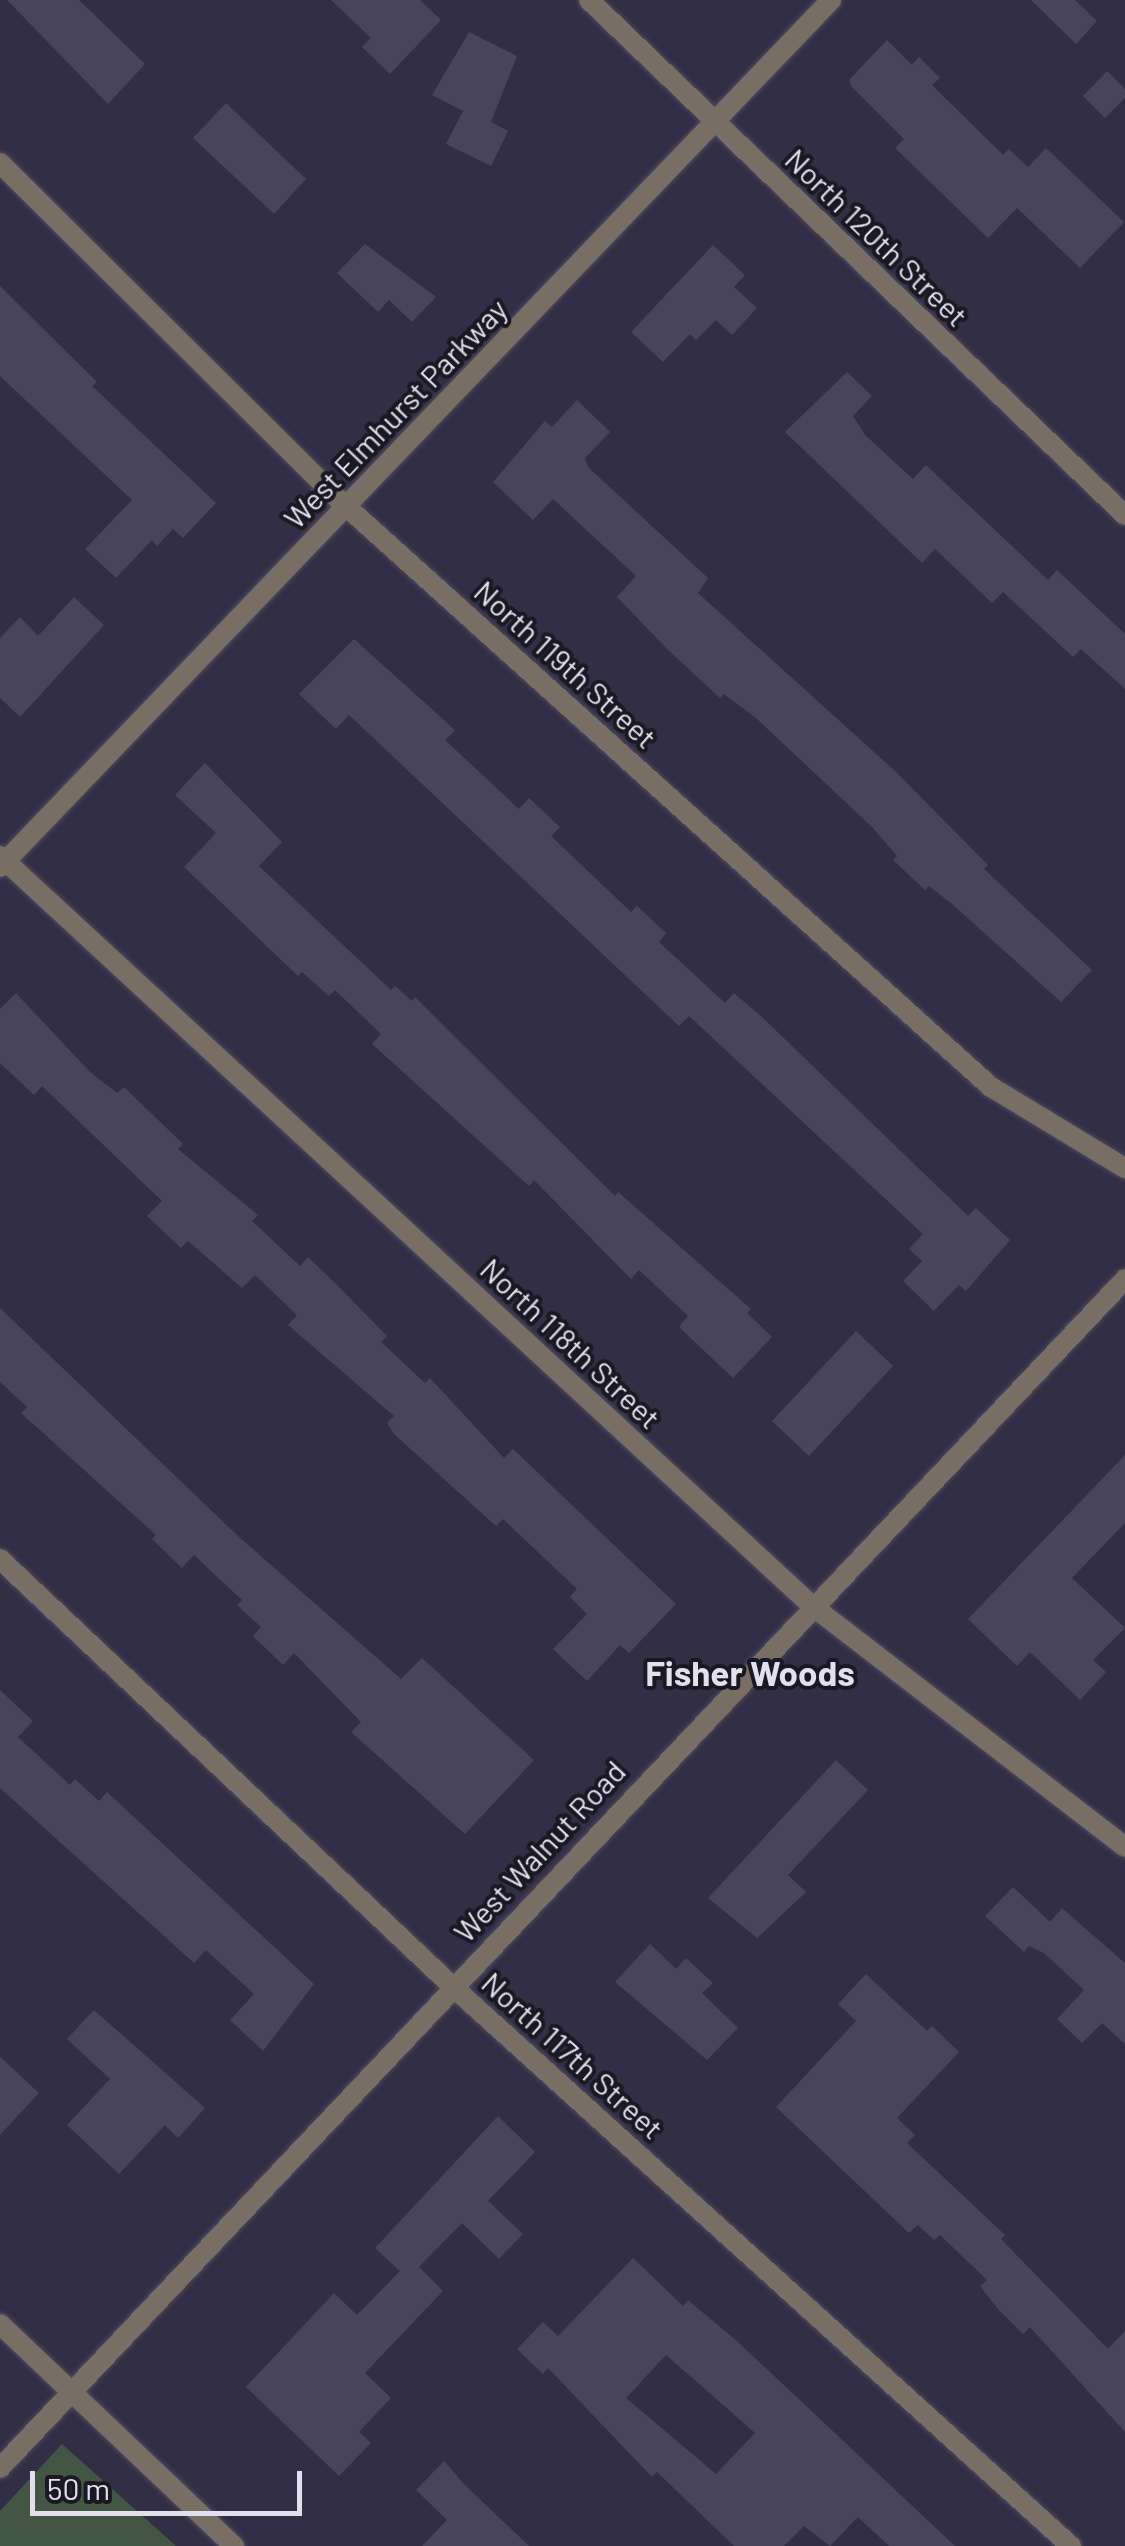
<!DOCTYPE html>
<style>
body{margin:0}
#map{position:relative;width:1125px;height:2546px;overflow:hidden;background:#322e45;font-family:Barlow,sans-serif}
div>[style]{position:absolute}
.green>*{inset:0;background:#435643}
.building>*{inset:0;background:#48445f}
.roads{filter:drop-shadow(0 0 2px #4e4a60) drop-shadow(0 0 2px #4e4a60)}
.street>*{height:20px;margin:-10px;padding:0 10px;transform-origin:10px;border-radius:10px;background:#786e64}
span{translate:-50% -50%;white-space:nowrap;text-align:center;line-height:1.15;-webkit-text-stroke:8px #1a1822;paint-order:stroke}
.street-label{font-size:30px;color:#e2e0ef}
.quarter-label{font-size:35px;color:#e2e0ef;font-weight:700}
.scale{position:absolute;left:30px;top:2471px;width:272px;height:45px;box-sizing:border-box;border:5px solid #e2e0ef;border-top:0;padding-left:12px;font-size:30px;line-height:35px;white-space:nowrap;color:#e2e0ef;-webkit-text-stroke:8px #1a1822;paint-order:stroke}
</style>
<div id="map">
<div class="green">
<i style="clip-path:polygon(62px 2444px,176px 2546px,0 2546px,0 2511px)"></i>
</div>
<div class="building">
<i style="clip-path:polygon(7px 0,79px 0,145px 64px,108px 104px)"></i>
<i style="clip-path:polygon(331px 0,420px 0,441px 20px,390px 74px,362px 47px,371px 38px)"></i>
<i style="clip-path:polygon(1031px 0,1075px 0,1097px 21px,1076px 44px)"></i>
<i style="clip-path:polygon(469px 32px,517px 56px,491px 122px,508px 131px,491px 166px,446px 144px,463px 111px,432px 95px)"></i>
<i style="clip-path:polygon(887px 40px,912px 65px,919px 57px,940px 78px,932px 85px,1003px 155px,1009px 149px,1028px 167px,1046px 148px,1124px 222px,1080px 268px,1017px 208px,988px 238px,895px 148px,904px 139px,851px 86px,849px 80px)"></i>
<i style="clip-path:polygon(1107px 71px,1125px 89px,1125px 98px,1105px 118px,1083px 96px)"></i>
<i style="clip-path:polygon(226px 103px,306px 179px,274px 214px,193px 138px)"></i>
<i style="clip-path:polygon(365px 244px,436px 297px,412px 322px,389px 300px,378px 312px,337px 273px)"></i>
<i style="clip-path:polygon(713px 245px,745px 275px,734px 287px,757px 308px,732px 335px,716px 320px,696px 340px,690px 334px,663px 362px,631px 332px)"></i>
<i style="clip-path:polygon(0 286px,97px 382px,92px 386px,216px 503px,183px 538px,173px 529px,157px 546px,152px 540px,116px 578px,85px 549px,132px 500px,0 376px)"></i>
<i style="clip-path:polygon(847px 372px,872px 396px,853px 416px,865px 435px,913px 479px,926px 465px,1048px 580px,1057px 570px,1125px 634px,1125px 689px,1081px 649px,1073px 657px,1003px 592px,992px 603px,935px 549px,922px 563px,785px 432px)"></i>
<i style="clip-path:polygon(577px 400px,610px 432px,585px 458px,588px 467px,708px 578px,698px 593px,895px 771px,988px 865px,984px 869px,1092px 970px,1061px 1002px,952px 904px,929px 886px,925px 890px,893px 860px,897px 856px,872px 827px,756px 718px,724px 694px,720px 698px,667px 649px,617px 597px,636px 576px,553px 499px,533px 520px,493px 482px,545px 421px,552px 427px)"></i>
<i style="clip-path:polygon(74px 597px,104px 625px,20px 717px,0 698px,0 638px,20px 617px,38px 636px)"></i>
<i style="clip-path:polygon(354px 639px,455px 730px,445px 740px,519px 809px,529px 798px,560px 827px,551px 836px,631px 912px,637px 906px,666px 933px,659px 942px,725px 1003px,734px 993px,761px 1016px,968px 1216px,976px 1208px,1010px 1240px,966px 1291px,959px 1285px,934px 1311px,903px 1281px,922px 1261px,909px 1249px,923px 1234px,689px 1016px,679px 1026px,349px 715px,336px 729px,299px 694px)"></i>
<i style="clip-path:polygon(205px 763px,282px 842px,259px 866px,391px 990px,395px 986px,412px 1001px,415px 997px,615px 1196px,618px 1192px,751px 1309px,747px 1313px,772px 1337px,733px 1378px,679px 1327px,688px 1316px,639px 1270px,631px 1279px,534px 1180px,529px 1186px,372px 1044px,381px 1034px,335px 990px,329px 996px,302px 972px,298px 976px,184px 867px,216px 833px,175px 795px)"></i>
<i style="clip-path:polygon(16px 993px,90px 1072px,117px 1093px,124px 1087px,183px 1144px,178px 1149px,258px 1215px,252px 1221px,300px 1266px,308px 1257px,336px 1284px,387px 1336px,381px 1342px,425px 1383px,430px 1378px,504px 1458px,513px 1449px,676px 1604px,629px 1653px,620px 1645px,587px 1681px,553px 1649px,587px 1614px,570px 1597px,577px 1589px,503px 1519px,496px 1526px,395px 1435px,387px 1423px,394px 1416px,288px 1325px,297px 1315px,255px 1275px,242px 1288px,188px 1241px,181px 1248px,147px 1216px,162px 1201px,42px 1086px,34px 1095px,0 1063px,0 1009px)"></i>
<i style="clip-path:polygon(0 1308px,238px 1536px,401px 1679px,422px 1658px,534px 1760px,465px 1834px,351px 1732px,361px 1722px,294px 1653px,283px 1665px,253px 1636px,261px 1627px,237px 1605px,242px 1600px,194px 1555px,182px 1568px,152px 1539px,156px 1535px,21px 1413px,27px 1407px,0 1382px)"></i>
<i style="clip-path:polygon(856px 1331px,893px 1366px,809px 1456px,772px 1421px)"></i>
<i style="clip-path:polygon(1125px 1455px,1125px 1523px,1072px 1578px,1125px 1628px,1093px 1660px,1106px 1672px,1080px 1700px,1030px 1652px,1017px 1666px,968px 1619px)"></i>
<i style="clip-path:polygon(0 1690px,33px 1721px,18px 1737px,70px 1785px,75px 1779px,99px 1801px,107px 1792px,314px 1984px,263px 2051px,230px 2020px,254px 1994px,206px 1950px,194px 1963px,0 1788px)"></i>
<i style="clip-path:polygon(836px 1760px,868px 1790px,788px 1875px,806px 1892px,757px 1938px,708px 1898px)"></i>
<i style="clip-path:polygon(1013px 1887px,1050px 1922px,1062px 1908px,1125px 1963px,1125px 2044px,1102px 2023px,1082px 2043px,1057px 2019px,1084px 1990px,1044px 1953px,1029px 1946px,1024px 1952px,985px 1916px)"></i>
<i style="clip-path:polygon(650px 1944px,676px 1969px,686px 1958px,713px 1983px,702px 1993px,738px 2028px,707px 2060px,615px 1982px)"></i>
<i style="clip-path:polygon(866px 1974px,927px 2031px,932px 2026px,959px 2052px,897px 2118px,915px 2135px,907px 2143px,1005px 2235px,1001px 2239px,1108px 2349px,1125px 2331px,1125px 2432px,1030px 2327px,1023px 2334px,998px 2309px,980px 2286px,987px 2280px,940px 2235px,934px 2240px,918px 2225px,909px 2233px,776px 2107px,856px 2021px,838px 2004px)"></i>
<i style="clip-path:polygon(94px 2010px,205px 2108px,178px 2138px,165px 2125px,119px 2174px,67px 2125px,110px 2079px,67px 2039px)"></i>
<i style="clip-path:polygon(0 2057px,39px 2093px,0 2135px)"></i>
<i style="clip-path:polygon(498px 2116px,535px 2152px,488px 2201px,523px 2234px,499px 2259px,462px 2223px,419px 2267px,443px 2291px,365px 2373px,391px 2398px,359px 2432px,371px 2443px,339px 2476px,246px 2387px,334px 2293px,357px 2315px,400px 2271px,375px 2248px)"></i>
<i style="clip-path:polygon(evenodd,633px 2258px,683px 2306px,688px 2300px,738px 2342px,955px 2546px,889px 2546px,858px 2517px,830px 2546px,804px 2526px,784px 2546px,734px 2546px,657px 2472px,652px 2477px,548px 2368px,543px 2374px,517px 2349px,543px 2322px,558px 2336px,633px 2258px,666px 2355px,755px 2433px,716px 2474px,626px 2398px,666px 2355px)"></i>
<i style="clip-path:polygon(444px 2461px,464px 2484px,529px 2546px,422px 2546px,447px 2520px,416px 2490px)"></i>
</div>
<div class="roads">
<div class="street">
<i style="left:589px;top:0;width:743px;rotate:43.86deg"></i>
<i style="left:0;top:163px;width:489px;rotate:44.8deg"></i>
<i style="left:347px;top:507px;width:867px;rotate:42.01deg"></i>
<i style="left:991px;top:1087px;width:157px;rotate:31.2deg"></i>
<i style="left:0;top:856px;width:1104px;rotate:42.72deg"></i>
<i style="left:811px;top:1605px;width:396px;rotate:37.6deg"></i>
<i style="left:0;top:867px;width:1201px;rotate:-46.21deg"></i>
<i style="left:0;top:1559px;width:622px;rotate:43.37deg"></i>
<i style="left:452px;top:1986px;width:835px;rotate:42.14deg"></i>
<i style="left:0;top:2324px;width:323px;rotate:43.5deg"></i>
<i style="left:0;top:2468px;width:1637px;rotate:-46.58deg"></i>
</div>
</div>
<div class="street-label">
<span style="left:877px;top:237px;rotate:44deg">North 120th Street</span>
<span style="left:395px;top:413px;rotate:-46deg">West Elmhurst Parkway</span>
<span style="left:566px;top:664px;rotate:42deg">North 119th Street</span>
<span style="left:571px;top:1343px;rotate:43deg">North 118th Street</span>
<span style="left:539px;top:1851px;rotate:-47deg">West Walnut Road</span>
<span style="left:573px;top:2055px;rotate:42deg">North 117th Street</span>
</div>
<div class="quarter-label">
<span style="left:750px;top:1672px">Fisher Woods</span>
</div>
<div class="scale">50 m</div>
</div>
